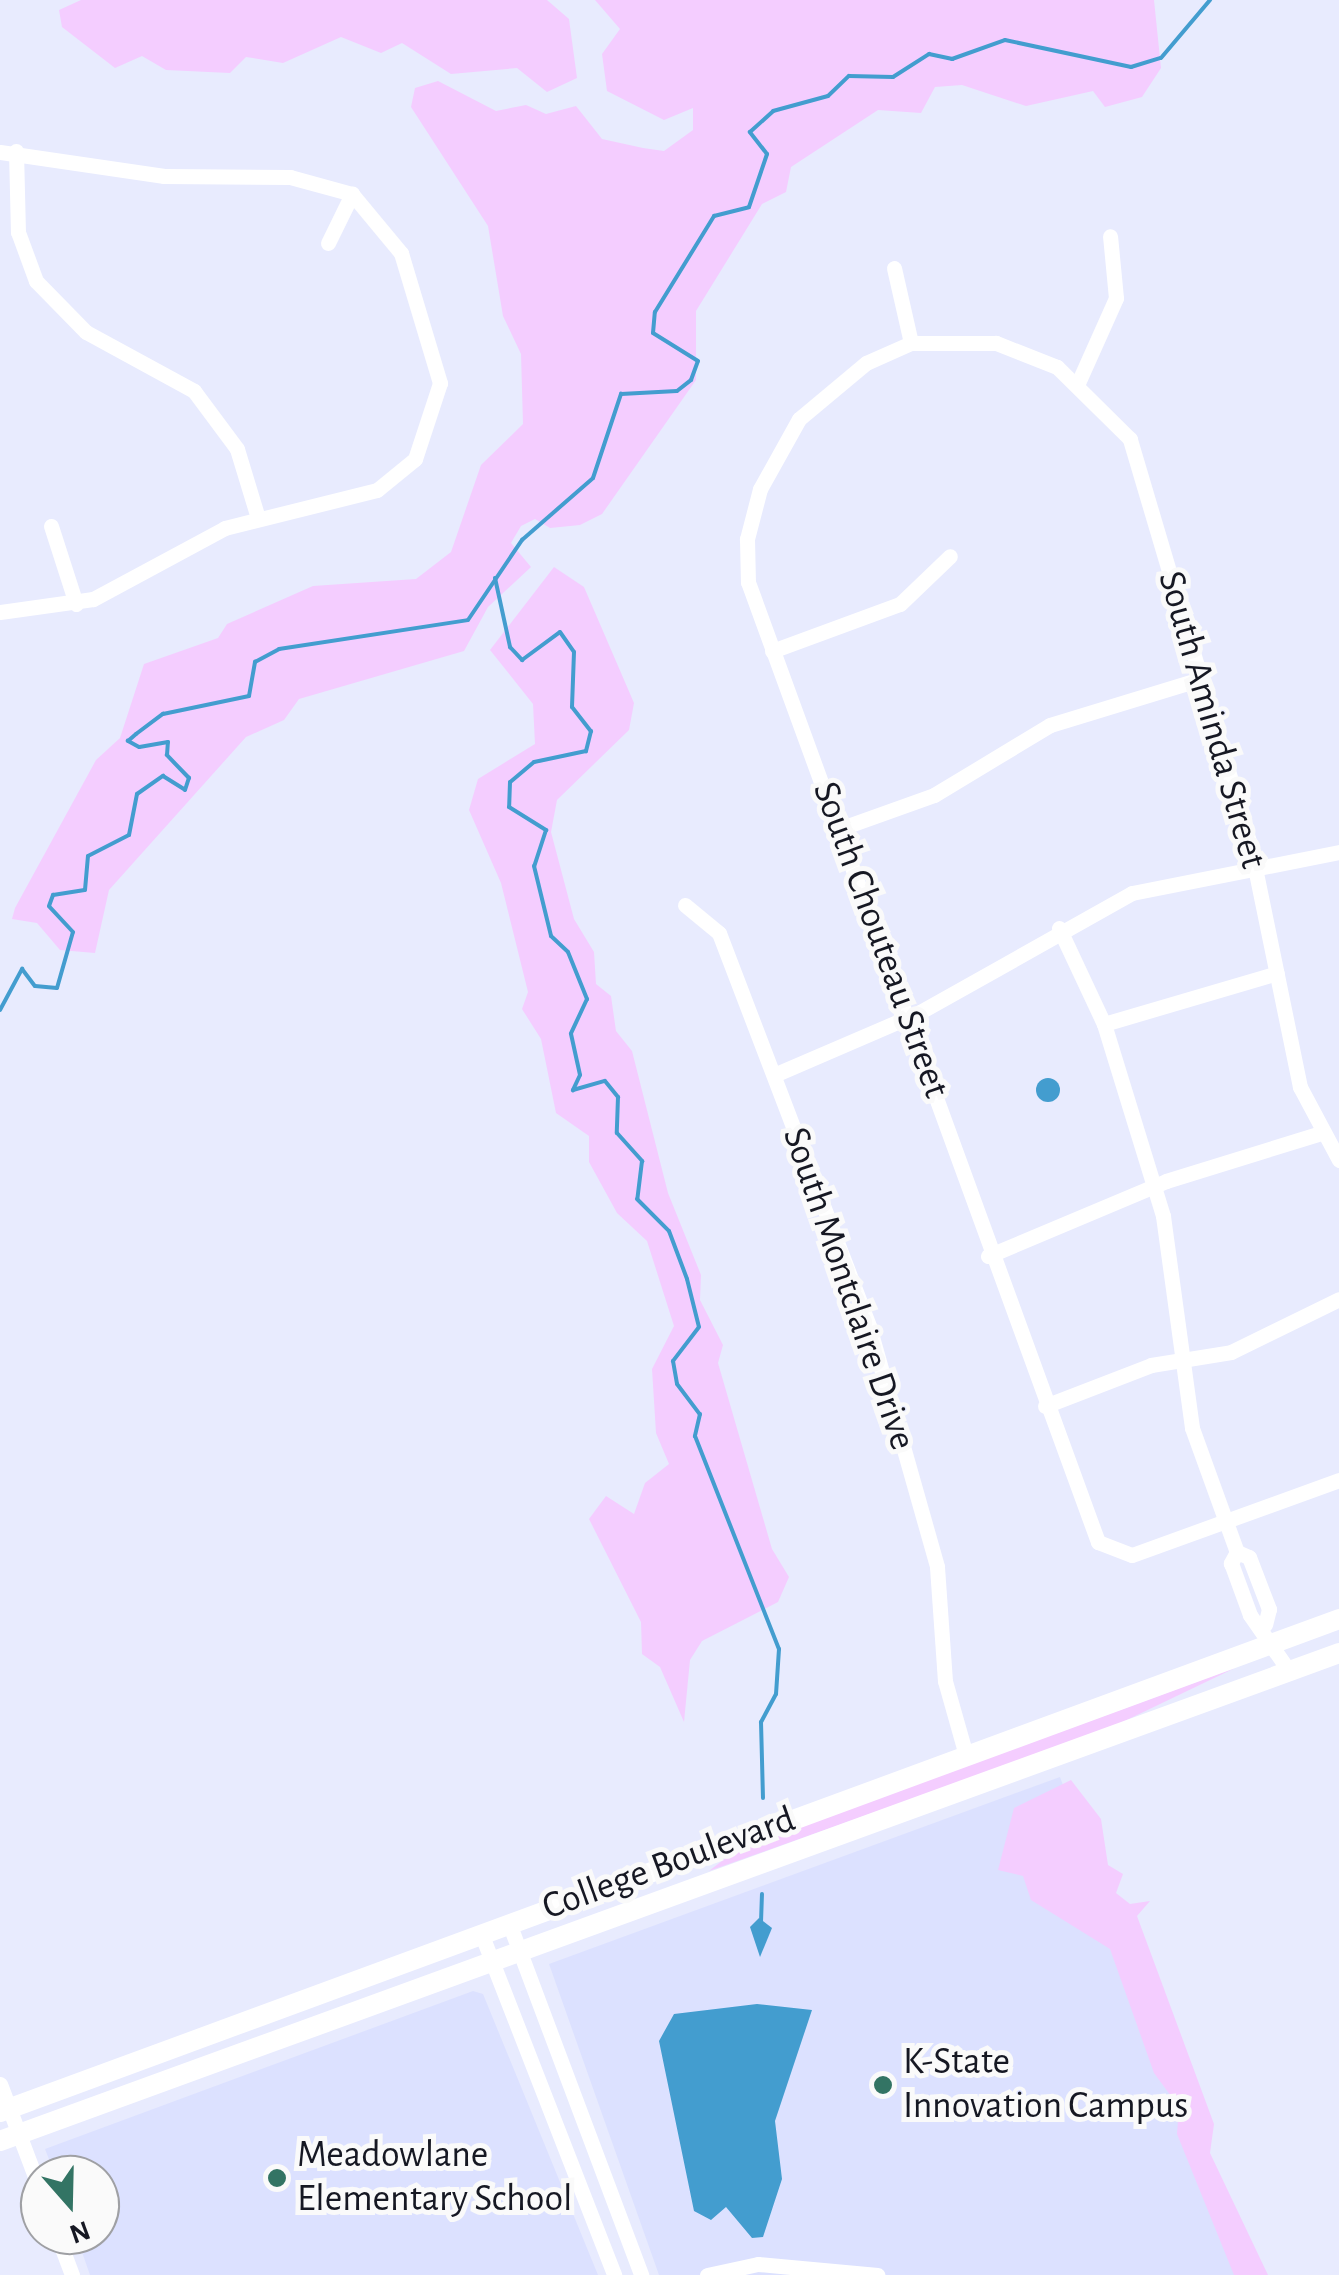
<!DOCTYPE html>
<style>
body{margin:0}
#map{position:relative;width:1339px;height:2275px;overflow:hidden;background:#e8ebfe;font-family:"Alegreya Sans",sans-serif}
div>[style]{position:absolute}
.built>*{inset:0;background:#dce1ff}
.green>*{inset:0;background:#f4cdff}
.water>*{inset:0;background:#439dcf}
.round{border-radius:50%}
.stream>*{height:4px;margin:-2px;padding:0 2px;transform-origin:2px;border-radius:2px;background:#439dcf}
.minor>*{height:15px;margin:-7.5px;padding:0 7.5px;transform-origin:7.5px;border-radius:7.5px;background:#fff}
.major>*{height:20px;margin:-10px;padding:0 10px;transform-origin:10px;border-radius:10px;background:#fff}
.dots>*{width:28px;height:28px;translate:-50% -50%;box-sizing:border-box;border:5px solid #fafafa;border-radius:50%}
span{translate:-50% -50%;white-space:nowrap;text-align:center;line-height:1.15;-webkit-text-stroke:10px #fafafa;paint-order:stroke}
.street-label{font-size:38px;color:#161823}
.poi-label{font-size:38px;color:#161823}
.left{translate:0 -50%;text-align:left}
.north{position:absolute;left:20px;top:2155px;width:100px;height:100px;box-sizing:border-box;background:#fafafa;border:2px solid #9fa0a4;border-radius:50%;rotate:160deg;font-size:28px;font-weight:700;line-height:40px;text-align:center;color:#161823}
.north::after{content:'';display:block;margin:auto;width:35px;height:45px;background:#337464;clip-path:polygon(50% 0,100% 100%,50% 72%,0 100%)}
</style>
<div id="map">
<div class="built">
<i style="clip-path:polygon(1060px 1777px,1246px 2275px,659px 2275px,549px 1964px)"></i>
<i style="clip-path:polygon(473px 1991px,483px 1994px,598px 2275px,90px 2275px,76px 2235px,100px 2235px,100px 2175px,55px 2175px,45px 2149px)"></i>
</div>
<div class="green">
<i style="clip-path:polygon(81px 0,547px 0,569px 19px,577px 78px,547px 92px,517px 68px,451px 74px,402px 43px,381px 53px,341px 37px,283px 63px,246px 57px,230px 73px,166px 70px,142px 56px,115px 68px,62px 27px,59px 10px)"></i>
<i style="clip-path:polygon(595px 0,1154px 0,1161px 68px,1142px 97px,1105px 107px,1093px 91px,1026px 106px,962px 85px,935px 87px,921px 113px,878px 110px,791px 167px,786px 192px,762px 204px,696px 311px,696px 380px,602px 514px,580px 525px,550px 528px,535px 519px,521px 526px,511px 543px,531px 567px,488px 607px,464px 651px,299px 699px,284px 720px,246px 737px,109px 890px,95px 953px,60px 950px,37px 923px,12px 919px,15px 908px,96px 760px,120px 738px,144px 664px,218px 638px,227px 624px,313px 586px,416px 579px,451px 552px,481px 465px,523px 424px,521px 354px,503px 316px,488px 226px,411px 107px,415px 88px,438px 81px,496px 111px,526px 105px,546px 114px,576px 106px,602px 139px,643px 148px,664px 151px,693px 130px,693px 108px,664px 120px,607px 91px,602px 54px,620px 29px)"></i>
<i style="clip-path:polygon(554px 567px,584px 587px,634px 703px,629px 730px,557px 800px,551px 832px,574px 919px,594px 952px,596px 984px,611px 996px,616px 1031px,632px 1051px,668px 1193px,701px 1275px,700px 1300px,723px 1345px,718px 1363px,772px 1549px,789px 1577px,778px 1602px,702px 1641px,690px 1660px,684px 1722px,660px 1667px,642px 1654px,641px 1622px,589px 1519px,606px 1496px,634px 1514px,645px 1483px,669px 1464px,656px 1433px,652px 1369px,674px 1326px,647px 1241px,617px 1213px,589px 1162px,589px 1136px,556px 1113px,541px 1039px,522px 1009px,528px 992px,501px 883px,469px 810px,478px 779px,535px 744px,533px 704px,490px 650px)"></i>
<i style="clip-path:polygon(1235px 1668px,1108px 1729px,709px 1871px,736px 1850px)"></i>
<i style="clip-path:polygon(1071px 1780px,1101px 1819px,1108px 1865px,1123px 1874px,1116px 1893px,1130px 1904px,1150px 1901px,1137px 1916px,1214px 2124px,1210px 2153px,1268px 2275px,1234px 2275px,1177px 2134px,1179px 2107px,1154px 2073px,1110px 1949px,1031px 1900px,1023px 1876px,998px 1870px,1014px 1808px)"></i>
</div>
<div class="water">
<i class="round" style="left:1036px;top:1078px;width:24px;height:24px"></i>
<i style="clip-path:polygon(759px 1918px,772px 1928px,760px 1957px,750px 1927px)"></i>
<i style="clip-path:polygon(757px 2004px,812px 2010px,775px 2121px,782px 2179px,763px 2237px,752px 2238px,726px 2207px,711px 2220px,694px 2211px,659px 2041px,674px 2014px)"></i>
</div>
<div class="stream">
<i style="left:495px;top:578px;width:71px;rotate:77.7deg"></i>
<i style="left:510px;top:647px;width:18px;rotate:47deg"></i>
<i style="left:522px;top:660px;width:47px;rotate:-36.4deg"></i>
<i style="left:560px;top:632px;width:24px;rotate:55deg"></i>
<i style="left:574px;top:652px;width:55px;rotate:92.1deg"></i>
<i style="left:572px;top:707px;width:31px;rotate:52deg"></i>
<i style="left:591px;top:731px;width:21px;rotate:104deg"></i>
<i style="left:586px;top:751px;width:53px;rotate:168.1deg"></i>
<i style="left:534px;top:762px;width:31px;rotate:140deg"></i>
<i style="left:510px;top:782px;width:25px;rotate:92deg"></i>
<i style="left:509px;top:807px;width:44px;rotate:31.9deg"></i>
<i style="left:546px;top:830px;width:38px;rotate:108deg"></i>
<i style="left:534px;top:866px;width:72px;rotate:76.3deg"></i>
<i style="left:551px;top:936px;width:23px;rotate:43deg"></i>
<i style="left:568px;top:952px;width:51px;rotate:68deg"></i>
<i style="left:587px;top:999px;width:38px;rotate:115deg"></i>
<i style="left:571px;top:1034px;width:42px;rotate:77.6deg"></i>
<i style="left:580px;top:1075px;width:17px;rotate:115deg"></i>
<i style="left:573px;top:1090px;width:33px;rotate:-16deg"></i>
<i style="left:605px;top:1081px;width:21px;rotate:51deg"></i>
<i style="left:618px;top:1097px;width:36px;rotate:92deg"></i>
<i style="left:617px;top:1133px;width:38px;rotate:48deg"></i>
<i style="left:642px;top:1161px;width:38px;rotate:97deg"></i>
<i style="left:637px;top:1199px;width:45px;rotate:45deg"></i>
<i style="left:669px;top:1231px;width:51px;rotate:69.4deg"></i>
<i style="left:687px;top:1279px;width:49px;rotate:76deg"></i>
<i style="left:699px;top:1327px;width:43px;rotate:127.4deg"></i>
<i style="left:673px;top:1361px;width:23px;rotate:80deg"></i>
<i style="left:677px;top:1384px;width:38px;rotate:53deg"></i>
<i style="left:700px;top:1414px;width:23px;rotate:103deg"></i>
<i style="left:695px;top:1436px;width:229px;rotate:68.5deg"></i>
<i style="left:779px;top:1649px;width:45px;rotate:93.8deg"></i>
<i style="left:776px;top:1694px;width:32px;rotate:118deg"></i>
<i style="left:761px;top:1722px;width:76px;rotate:88.5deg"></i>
<i style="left:0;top:1010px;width:47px;rotate:-61.8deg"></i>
<i style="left:22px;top:969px;width:21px;rotate:53deg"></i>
<i style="left:35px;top:986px;width:22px;rotate:5deg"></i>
<i style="left:57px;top:988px;width:58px;rotate:-74.1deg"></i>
<i style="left:73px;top:932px;width:35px;rotate:-133deg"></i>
<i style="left:49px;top:906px;width:12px;rotate:-70deg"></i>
<i style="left:53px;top:895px;width:32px;rotate:-9deg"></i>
<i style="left:85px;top:890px;width:34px;rotate:-85deg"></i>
<i style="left:88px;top:856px;width:46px;rotate:-27.1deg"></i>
<i style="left:129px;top:835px;width:42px;rotate:-79deg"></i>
<i style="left:137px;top:794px;width:32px;rotate:-35deg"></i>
<i style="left:163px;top:776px;width:26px;rotate:32deg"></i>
<i style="left:185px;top:790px;width:13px;rotate:-72deg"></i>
<i style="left:189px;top:778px;width:32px;rotate:-134deg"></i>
<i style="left:167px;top:755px;width:13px;rotate:-86deg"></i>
<i style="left:168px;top:742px;width:29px;rotate:170deg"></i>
<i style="left:139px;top:747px;width:13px;rotate:-151deg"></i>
<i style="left:128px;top:741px;width:11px;rotate:-41deg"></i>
<i style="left:136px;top:734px;width:34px;rotate:-37deg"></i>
<i style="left:163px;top:714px;width:88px;rotate:-11.8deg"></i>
<i style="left:249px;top:696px;width:35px;rotate:-80deg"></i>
<i style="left:255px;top:662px;width:27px;rotate:-28deg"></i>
<i style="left:279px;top:649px;width:191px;rotate:-8.7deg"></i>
<i style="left:468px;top:620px;width:97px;rotate:-56deg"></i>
<i style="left:522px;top:540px;width:94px;rotate:-41.1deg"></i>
<i style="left:593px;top:478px;width:89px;rotate:-71.6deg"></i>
<i style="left:621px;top:394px;width:56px;rotate:-3.1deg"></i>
<i style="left:677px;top:391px;width:18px;rotate:-38deg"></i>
<i style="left:691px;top:380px;width:20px;rotate:-70deg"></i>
<i style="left:698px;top:361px;width:53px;rotate:-148.1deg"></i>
<i style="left:653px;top:333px;width:21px;rotate:-85deg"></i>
<i style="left:655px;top:312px;width:113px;rotate:-58.4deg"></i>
<i style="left:714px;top:216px;width:36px;rotate:-14deg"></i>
<i style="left:749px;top:207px;width:56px;rotate:-71.2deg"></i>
<i style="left:767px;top:154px;width:28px;rotate:-128deg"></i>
<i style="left:750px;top:132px;width:31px;rotate:-42deg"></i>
<i style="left:773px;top:111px;width:57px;rotate:-15.3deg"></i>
<i style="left:828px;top:96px;width:29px;rotate:-44deg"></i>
<i style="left:849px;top:76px;width:44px;rotate:1.3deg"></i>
<i style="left:893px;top:77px;width:43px;rotate:-32.6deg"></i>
<i style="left:929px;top:54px;width:24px;rotate:12deg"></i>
<i style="left:952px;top:59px;width:56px;rotate:-19.7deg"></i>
<i style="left:1005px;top:40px;width:129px;rotate:12.1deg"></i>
<i style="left:1131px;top:67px;width:31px;rotate:-17deg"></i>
<i style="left:1161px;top:58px;width:76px;rotate:-49.8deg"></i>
<i style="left:761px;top:1922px;width:28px;rotate:-88deg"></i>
</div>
<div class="minor">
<i style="left:16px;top:151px;width:81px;rotate:88.6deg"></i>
<i style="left:18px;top:232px;width:52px;rotate:69.8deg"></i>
<i style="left:36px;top:281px;width:71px;rotate:45.6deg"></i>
<i style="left:86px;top:332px;width:123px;rotate:28.6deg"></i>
<i style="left:194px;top:391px;width:72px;rotate:53.4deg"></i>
<i style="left:237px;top:449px;width:72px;rotate:73.1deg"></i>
<i style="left:0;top:152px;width:166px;rotate:8.3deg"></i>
<i style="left:164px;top:176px;width:126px;rotate:0.5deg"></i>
<i style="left:290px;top:177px;width:64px;rotate:15.3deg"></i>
<i style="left:352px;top:194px;width:77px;rotate:50.3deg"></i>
<i style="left:401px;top:253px;width:136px;rotate:73.3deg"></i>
<i style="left:440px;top:383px;width:80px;rotate:108.2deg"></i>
<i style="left:415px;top:459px;width:49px;rotate:140.8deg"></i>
<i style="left:377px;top:490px;width:157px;rotate:166deg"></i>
<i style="left:225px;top:528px;width:150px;rotate:151.7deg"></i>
<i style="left:93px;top:599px;width:94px;rotate:172deg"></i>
<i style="left:328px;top:243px;width:55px;rotate:-63.9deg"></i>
<i style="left:894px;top:268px;width:77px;rotate:77.2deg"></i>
<i style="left:1078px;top:383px;width:93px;rotate:-65.9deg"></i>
<i style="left:1116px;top:298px;width:62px;rotate:-95.5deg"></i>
<i style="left:51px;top:526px;width:82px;rotate:72.2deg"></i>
<i style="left:772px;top:651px;width:136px;rotate:-20.2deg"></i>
<i style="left:900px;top:604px;width:69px;rotate:-43.8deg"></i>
<i style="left:839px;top:829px;width:101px;rotate:-19.7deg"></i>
<i style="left:934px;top:795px;width:135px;rotate:-31.1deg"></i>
<i style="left:1050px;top:725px;width:154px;rotate:-17deg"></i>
<i style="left:685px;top:905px;width:44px;rotate:39.5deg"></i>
<i style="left:719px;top:933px;width:421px;rotate:69.1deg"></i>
<i style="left:869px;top:1326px;width:250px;rotate:74.2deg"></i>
<i style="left:937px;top:1567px;width:114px;rotate:86deg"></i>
<i style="left:945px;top:1681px;width:77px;rotate:74.2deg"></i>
<i style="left:1059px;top:928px;width:106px;rotate:64.9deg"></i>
<i style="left:1104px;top:1024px;width:201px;rotate:72.9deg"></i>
<i style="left:1163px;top:1216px;width:214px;rotate:82.2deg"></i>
<i style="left:1192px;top:1428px;width:132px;rotate:70.1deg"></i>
<i style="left:1237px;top:1552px;width:13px;rotate:119deg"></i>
<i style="left:1231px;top:1563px;width:55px;rotate:69.9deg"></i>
<i style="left:1250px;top:1615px;width:68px;rotate:55.1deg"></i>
<i style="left:1104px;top:1024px;width:180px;rotate:-16.4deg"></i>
<i style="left:774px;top:1075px;width:159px;rotate:-23.3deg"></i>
<i style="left:920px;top:1012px;width:243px;rotate:-29.3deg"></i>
<i style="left:1132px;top:893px;width:211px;rotate:-11.2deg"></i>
<i style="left:1339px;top:1160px;width:83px;rotate:-118.1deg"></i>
<i style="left:1300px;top:1087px;width:244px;rotate:-101.6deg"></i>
<i style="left:1251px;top:848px;width:427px;rotate:-106.5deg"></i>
<i style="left:1130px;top:439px;width:103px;rotate:-135.4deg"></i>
<i style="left:1057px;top:367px;width:66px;rotate:-158.5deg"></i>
<i style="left:996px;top:343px;width:85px;rotate:180deg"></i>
<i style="left:911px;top:343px;width:49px;rotate:156deg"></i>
<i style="left:866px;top:363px;width:87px;rotate:140.1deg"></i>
<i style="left:799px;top:419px;width:80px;rotate:119.1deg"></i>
<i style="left:760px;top:489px;width:52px;rotate:104.6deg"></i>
<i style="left:747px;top:539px;width:43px;rotate:88.7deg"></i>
<i style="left:748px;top:582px;width:1022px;rotate:69.97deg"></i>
<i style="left:1098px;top:1542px;width:36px;rotate:21deg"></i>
<i style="left:1132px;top:1555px;width:220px;rotate:-19.9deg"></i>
<i style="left:988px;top:1256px;width:193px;rotate:-22.8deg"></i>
<i style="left:1166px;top:1181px;width:159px;rotate:-17.2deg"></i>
<i style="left:1045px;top:1406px;width:114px;rotate:-21.1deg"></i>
<i style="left:1151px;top:1365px;width:81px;rotate:-9.2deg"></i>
<i style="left:1231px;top:1352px;width:120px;rotate:-26.1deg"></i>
<i style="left:1237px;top:1552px;width:13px;rotate:23deg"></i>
<i style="left:1249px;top:1557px;width:56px;rotate:69deg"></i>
<i style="left:1269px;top:1609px;width:16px;rotate:104deg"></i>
<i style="left:509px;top:1923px;width:376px;rotate:69.4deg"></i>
<i style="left:481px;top:1933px;width:367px;rotate:68.7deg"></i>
<i style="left:0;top:2084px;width:113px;rotate:69.3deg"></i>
<i style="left:57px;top:2235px;width:43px;rotate:69.4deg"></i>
<i style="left:707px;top:2275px;width:52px;rotate:-12.2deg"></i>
<i style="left:758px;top:2264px;width:120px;rotate:5.3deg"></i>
</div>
<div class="major">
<i style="left:0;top:2112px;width:1427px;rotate:-20.21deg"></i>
<i style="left:0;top:2141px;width:1425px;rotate:-20.02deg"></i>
</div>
<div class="dots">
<i style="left:883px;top:2085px;background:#337464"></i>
<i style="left:277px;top:2178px;background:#337464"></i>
</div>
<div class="street-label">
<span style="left:1211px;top:720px;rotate:74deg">South Aminda Street</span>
<span style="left:880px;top:940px;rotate:70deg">South Chouteau Street</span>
<span style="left:848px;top:1289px;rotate:71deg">South Montclaire Drive</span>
<span style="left:669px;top:1864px;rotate:-20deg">College Boulevard</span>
</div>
<div class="poi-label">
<span class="left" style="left:903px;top:2085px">K-State<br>Innovation Campus</span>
<span class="left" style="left:297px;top:2178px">Meadowlane<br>Elementary School</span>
</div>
<div class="north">N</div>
</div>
